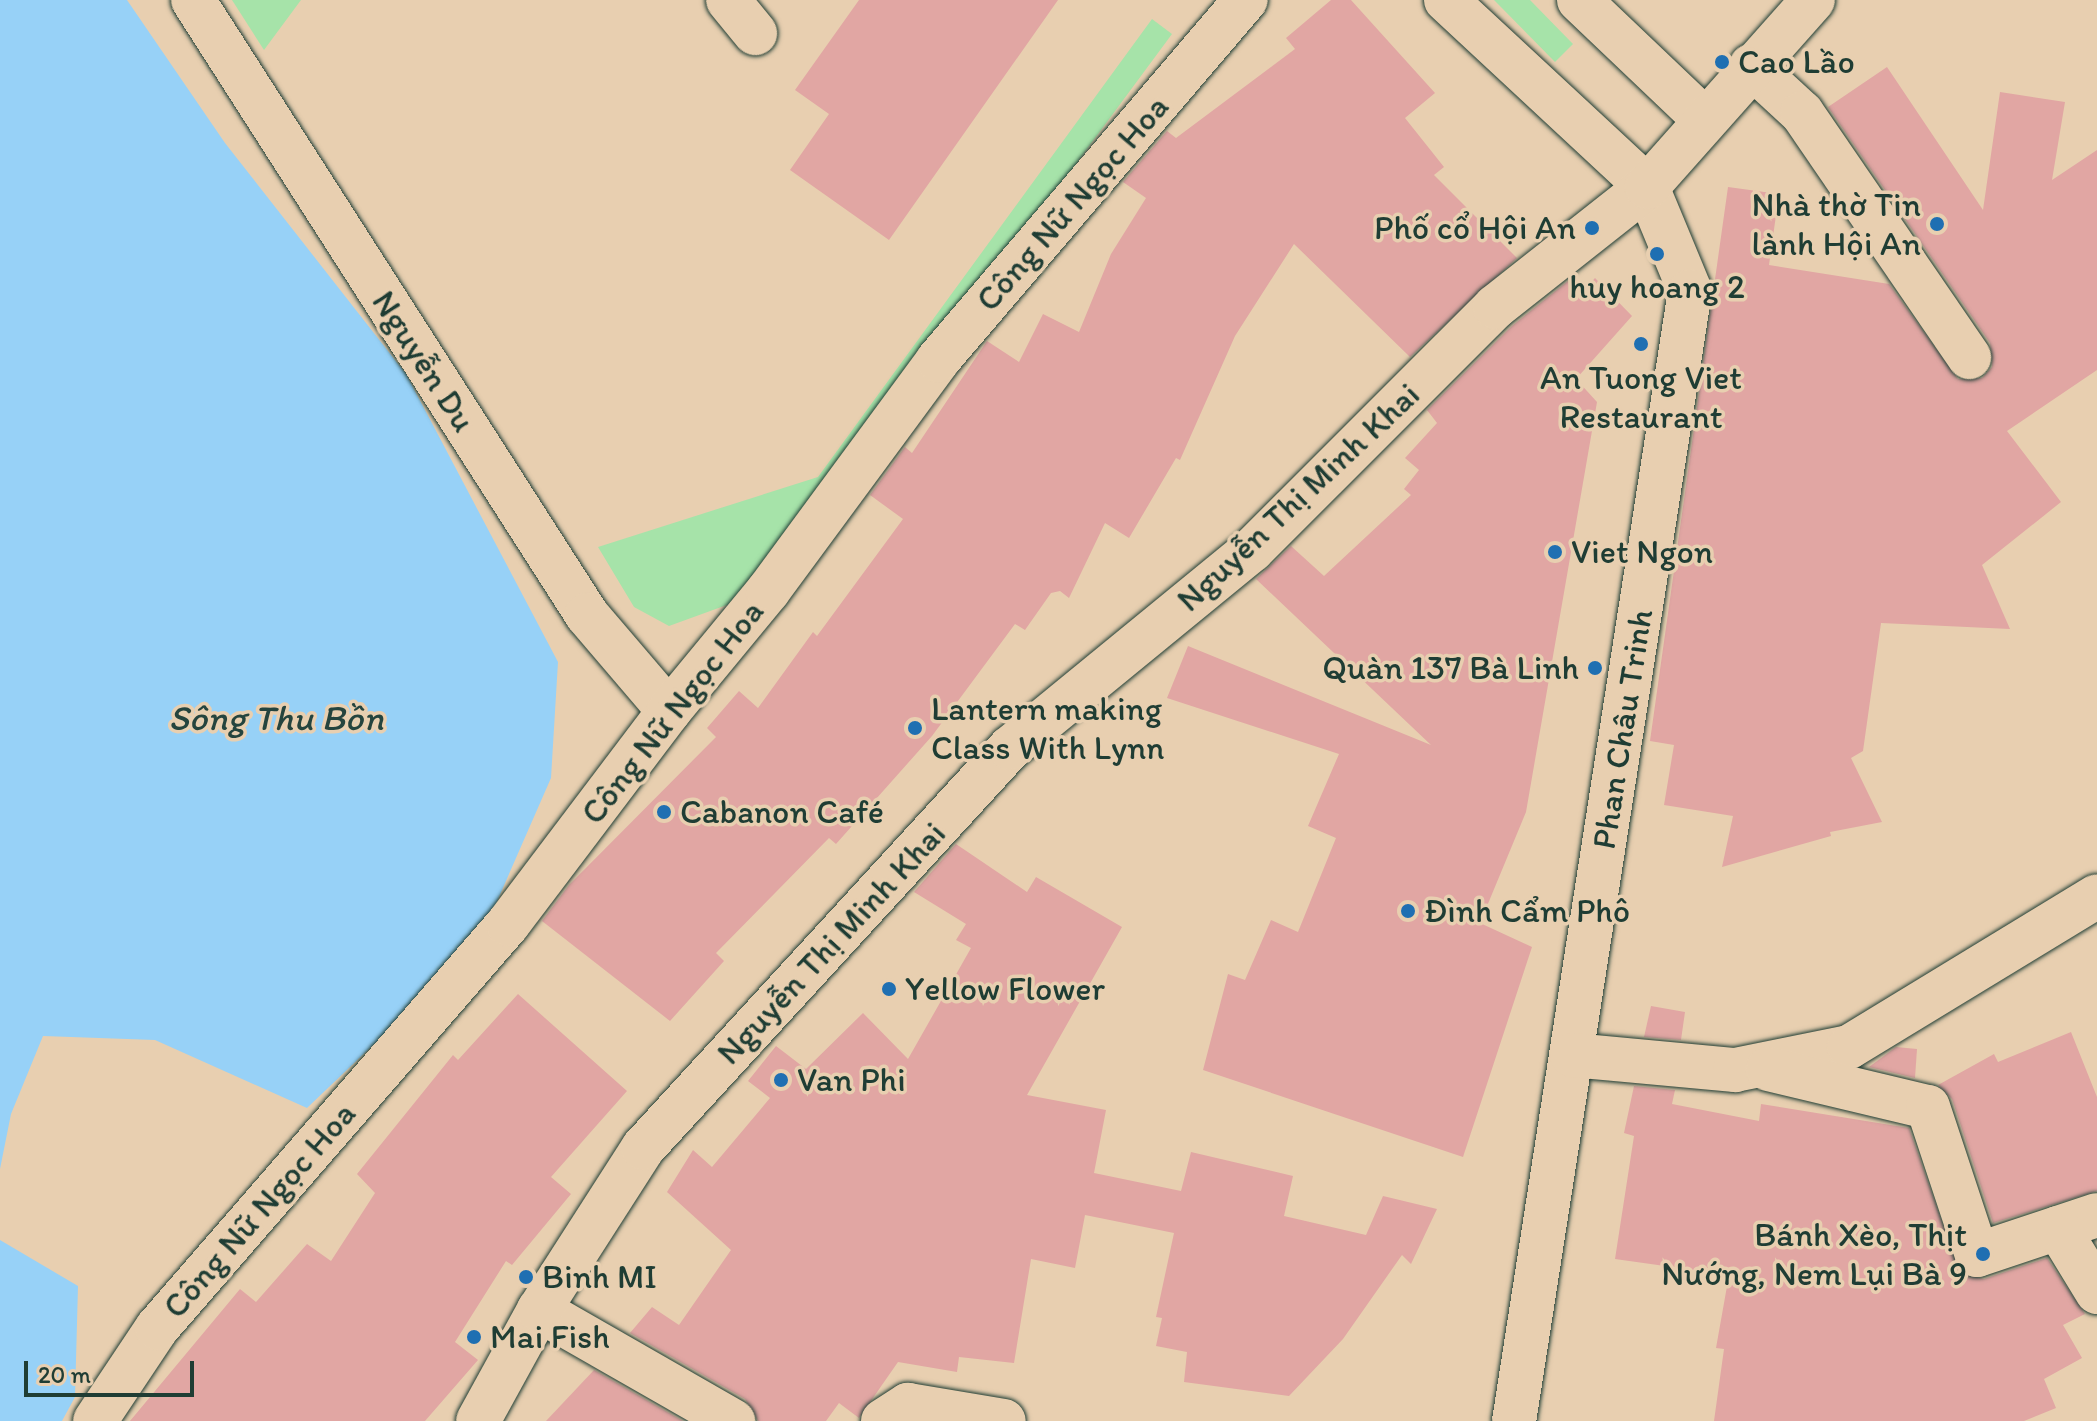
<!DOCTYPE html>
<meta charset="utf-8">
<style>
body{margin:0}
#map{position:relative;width:2097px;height:1421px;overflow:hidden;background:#e8cfb0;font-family:Itim,sans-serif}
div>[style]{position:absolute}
.green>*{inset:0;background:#a6e3a9}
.water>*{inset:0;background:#97d1f7}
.building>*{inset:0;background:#e1a6a3}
.roads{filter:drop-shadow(0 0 2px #1f3d34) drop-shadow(0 0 2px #1f3d34)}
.minor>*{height:44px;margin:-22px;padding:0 22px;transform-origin:22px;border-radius:22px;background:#e8cfb0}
.dots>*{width:22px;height:22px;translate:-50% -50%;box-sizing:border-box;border:4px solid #e8cfb0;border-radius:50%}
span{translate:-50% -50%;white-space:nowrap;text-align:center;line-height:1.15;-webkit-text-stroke:7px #e8cfb0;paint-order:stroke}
.poi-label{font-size:34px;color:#1f3d34}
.left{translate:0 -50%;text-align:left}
.right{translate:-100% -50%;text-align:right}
.street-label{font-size:34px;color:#1f3d34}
.water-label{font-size:36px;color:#25443e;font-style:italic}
.scale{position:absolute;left:24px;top:1361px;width:170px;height:36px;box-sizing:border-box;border:4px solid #1f3d34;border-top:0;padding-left:10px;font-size:24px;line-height:28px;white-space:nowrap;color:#1f3d34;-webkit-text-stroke:6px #e8cfb0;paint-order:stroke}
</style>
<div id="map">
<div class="green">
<i style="clip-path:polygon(232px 0,301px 0,264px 50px)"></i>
<i style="clip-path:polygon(1494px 0,1530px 0,1573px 44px,1555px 62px)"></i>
<i style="clip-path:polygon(1152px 19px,1172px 34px,798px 540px,746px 598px,669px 626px,634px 607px,598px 547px,818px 477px)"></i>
</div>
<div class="water">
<i style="clip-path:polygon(0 0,127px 0,225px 143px,406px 374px,558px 662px,551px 778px,478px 945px,307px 1108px,155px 1040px,43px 1036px,11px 1114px,0 1169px)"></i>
<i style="clip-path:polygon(0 1240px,78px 1286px,75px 1397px,62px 1421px,0 1421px)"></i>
</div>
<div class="building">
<i style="clip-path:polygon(859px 0,1058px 0,889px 240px,790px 170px,829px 114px,795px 90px)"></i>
<i style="clip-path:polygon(1331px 0,1351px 0,1435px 93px,1405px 118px,1444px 167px,1434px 175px,1517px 258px,1410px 357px,1294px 244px,1235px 336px,1180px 460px,1176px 458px,1129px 538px,1105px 523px,1069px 598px,1060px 591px,1051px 593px,1025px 630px,1015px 624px,932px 736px,836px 844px,829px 838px,716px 953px,724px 961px,670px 1021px,542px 921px,569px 885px,716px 737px,707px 728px,739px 691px,758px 708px,813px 632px,817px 636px,903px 519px,870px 495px,905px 447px,912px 453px,987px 341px,1019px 362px,1043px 314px,1079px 332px,1111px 254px,1146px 198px,1123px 182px,1167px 131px,1176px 138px,1295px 49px,1286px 38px)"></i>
<i style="clip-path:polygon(1887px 67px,1983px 210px,2000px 92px,2065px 102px,2052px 180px,2097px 150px,2097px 370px,2007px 431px,2061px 502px,1982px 565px,2010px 629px,1881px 623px,1863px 751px,1851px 758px,1882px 822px,1830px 832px,1831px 836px,1722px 867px,1733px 816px,1664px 805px,1674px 745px,1650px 741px,1728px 187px,1779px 194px,1769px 265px,1889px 284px,1958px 379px,1982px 378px,1992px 367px,1990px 343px,1828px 107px)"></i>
<i style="clip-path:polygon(1573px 277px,1584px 290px,1595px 278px,1632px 316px,1576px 379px,1597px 402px,1526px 812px,1480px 923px,1532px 947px,1463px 1157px,1203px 1070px,1228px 974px,1245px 980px,1271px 920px,1298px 932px,1336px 838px,1308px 826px,1339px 754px,1167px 698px,1188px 646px,1431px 745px,1256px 579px,1291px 546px,1324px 576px,1411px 495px,1404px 489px,1419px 470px,1405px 458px,1437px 423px,1427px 410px,1512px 326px)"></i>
<i style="clip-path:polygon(956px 844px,1027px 892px,1036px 877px,1122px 927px,1027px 1095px,1106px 1110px,1094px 1173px,1181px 1191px,1191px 1152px,1293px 1176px,1284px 1216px,1366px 1235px,1383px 1196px,1437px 1209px,1411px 1264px,1402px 1255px,1343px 1339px,1289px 1396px,1184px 1382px,1187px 1352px,1156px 1346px,1162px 1318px,1156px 1317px,1174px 1233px,1085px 1215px,1075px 1268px,1031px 1259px,1014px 1363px,959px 1357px,957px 1372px,898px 1362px,859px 1418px,839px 1403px,826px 1421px,758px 1421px,745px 1399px,630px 1333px,652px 1307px,679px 1325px,731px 1250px,667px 1192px,693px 1150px,712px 1167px,770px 1098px,748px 1081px,776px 1046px,806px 1069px,863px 1013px,908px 1059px,971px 948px,956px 940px,966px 924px,914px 892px)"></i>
<i style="clip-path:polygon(518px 994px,627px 1091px,551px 1177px,571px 1194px,512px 1265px,506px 1261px,455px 1342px,478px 1360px,425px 1421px,130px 1421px,240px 1289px,256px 1302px,307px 1244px,331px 1261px,375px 1193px,357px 1174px,453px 1055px,458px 1060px)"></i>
<i style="clip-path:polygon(1651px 1006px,1685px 1012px,1681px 1040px,1644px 1037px)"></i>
<i style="clip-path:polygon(2071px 1032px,2097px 1097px,2097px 1191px,1993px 1223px,1952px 1099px,1938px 1085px,1994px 1054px,1998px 1062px)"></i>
<i style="clip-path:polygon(1896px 1047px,1917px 1049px,1915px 1078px,1869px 1067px)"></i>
<i style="clip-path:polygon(1634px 1086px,1675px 1090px,1672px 1104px,1759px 1121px,1761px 1104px,1909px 1128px,1960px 1273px,1984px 1279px,2047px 1258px,2085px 1314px,2063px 1325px,2082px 1358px,2044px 1379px,2056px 1408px,2024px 1421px,1714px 1421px,1724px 1349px,1716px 1348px,1729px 1275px,1615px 1259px,1634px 1136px,1624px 1133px)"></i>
<i style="clip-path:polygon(594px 1370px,683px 1421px,546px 1421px)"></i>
</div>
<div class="roads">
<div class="minor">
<i style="left:193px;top:0;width:730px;rotate:57.35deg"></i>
<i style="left:587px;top:615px;width:126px;rotate:49.5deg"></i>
<i style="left:728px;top:0;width:43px;rotate:50.7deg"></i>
<i style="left:1446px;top:0;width:275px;rotate:42.9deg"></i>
<i style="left:1647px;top:187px;width:113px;rotate:67.5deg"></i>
<i style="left:1690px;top:291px;width:1144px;rotate:98.85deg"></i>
<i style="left:1579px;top:0;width:173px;rotate:43.6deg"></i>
<i style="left:1751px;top:66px;width:69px;rotate:42.7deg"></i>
<i style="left:1802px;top:113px;width:296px;rotate:55.6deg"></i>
<i style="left:1572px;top:1055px;width:164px;rotate:5.3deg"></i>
<i style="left:1735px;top:1070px;width:116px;rotate:-11.4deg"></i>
<i style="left:1849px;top:1047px;width:290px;rotate:-31.3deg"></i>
<i style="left:1768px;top:1069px;width:164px;rotate:13.4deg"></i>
<i style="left:1928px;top:1107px;width:156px;rotate:71.7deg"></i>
<i style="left:1977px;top:1255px;width:126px;rotate:-18.4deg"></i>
<i style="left:2058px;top:1228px;width:75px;rotate:58.6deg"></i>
<i style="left:539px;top:1310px;width:224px;rotate:29.8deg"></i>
<i style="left:95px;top:1421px;width:112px;rotate:-56.3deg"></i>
<i style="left:157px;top:1328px;width:535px;rotate:-49.02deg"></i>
<i style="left:508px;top:924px;width:267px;rotate:-52.9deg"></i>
<i style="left:669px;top:711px;width:156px;rotate:-50.5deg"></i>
<i style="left:768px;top:591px;width:287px;rotate:-53.6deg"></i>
<i style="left:938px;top:360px;width:474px;rotate:-49.5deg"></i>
<i style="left:478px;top:1421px;width:127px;rotate:-61.2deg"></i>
<i style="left:539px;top:1310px;width:193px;rotate:-57.3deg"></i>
<i style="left:643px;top:1148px;width:543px;rotate:-47.46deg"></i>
<i style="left:1010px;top:748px;width:313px;rotate:-39.3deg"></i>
<i style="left:1252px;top:550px;width:344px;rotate:-45deg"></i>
<i style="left:1495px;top:307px;width:194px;rotate:-38.3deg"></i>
<i style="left:1647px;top:187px;width:250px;rotate:-48.4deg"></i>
<i style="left:883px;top:1421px;width:30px;rotate:-33deg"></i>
<i style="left:908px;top:1405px;width:97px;rotate:9.5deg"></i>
</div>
</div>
<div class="dots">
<i style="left:1722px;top:62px;background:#1f6fb2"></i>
<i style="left:1937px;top:224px;background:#1f6fb2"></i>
<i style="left:1592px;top:228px;background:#1f6fb2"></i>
<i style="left:1657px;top:254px;background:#1f6fb2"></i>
<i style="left:1641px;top:344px;background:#1f6fb2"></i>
<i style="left:1555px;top:552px;background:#1f6fb2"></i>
<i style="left:1595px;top:668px;background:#1f6fb2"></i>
<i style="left:915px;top:728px;background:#1f6fb2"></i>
<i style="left:664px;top:812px;background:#1f6fb2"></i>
<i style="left:1408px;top:911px;background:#1f6fb2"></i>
<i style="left:889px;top:989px;background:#1f6fb2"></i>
<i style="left:781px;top:1080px;background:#1f6fb2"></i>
<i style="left:1983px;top:1254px;background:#1f6fb2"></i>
<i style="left:526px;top:1277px;background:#1f6fb2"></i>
<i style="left:474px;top:1337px;background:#1f6fb2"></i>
</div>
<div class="poi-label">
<span class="left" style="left:1738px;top:62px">Cao Lầo</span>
<span class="right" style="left:1921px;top:224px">Nhà thờ Tin<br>lành Hội An</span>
<span class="right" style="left:1576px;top:228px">Phố cổ Hội An</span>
<span style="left:1657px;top:287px">huy hoang 2</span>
<span style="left:1641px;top:397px">An Tuong Viet<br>Restaurant</span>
<span class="left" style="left:1571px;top:552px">Viet Ngon</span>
<span class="right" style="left:1579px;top:668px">Quàn 137 Bà Linh</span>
<span class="left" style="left:931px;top:728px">Lantern making<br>Class With Lynn</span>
<span class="left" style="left:680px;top:812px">Cabanon Café</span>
<span class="left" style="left:1424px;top:911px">Đình Cẩm Phô</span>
<span class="left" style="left:905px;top:989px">Yellow Flower</span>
<span class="left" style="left:797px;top:1080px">Van Phi</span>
<span class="right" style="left:1967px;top:1254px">Bánh Xèo, Thịt<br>Nướng, Nem Lụi Bà 9</span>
<span class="left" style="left:542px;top:1277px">Binh MI</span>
<span class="left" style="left:490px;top:1337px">Mai Fish</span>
</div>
<div class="street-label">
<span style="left:1072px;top:203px;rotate:-49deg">Công Nữ Ngọc Hoa</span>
<span style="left:424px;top:361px;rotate:57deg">Nguyễn Du</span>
<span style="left:1298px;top:497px;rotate:-43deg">Nguyễn Thị Minh Khai</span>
<span style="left:672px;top:712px;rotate:-52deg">Công Nữ Ngọc Hoa</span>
<span style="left:1622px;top:729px;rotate:-81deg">Phan Châu Trinh</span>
<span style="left:831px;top:943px;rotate:-47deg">Nguyễn Thị Minh Khai</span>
<span style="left:259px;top:1210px;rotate:-49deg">Công Nữ Ngọc Hoa</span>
</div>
<div class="water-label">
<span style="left:276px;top:718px">Sông Thu Bồn</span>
</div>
<div class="scale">20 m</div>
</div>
